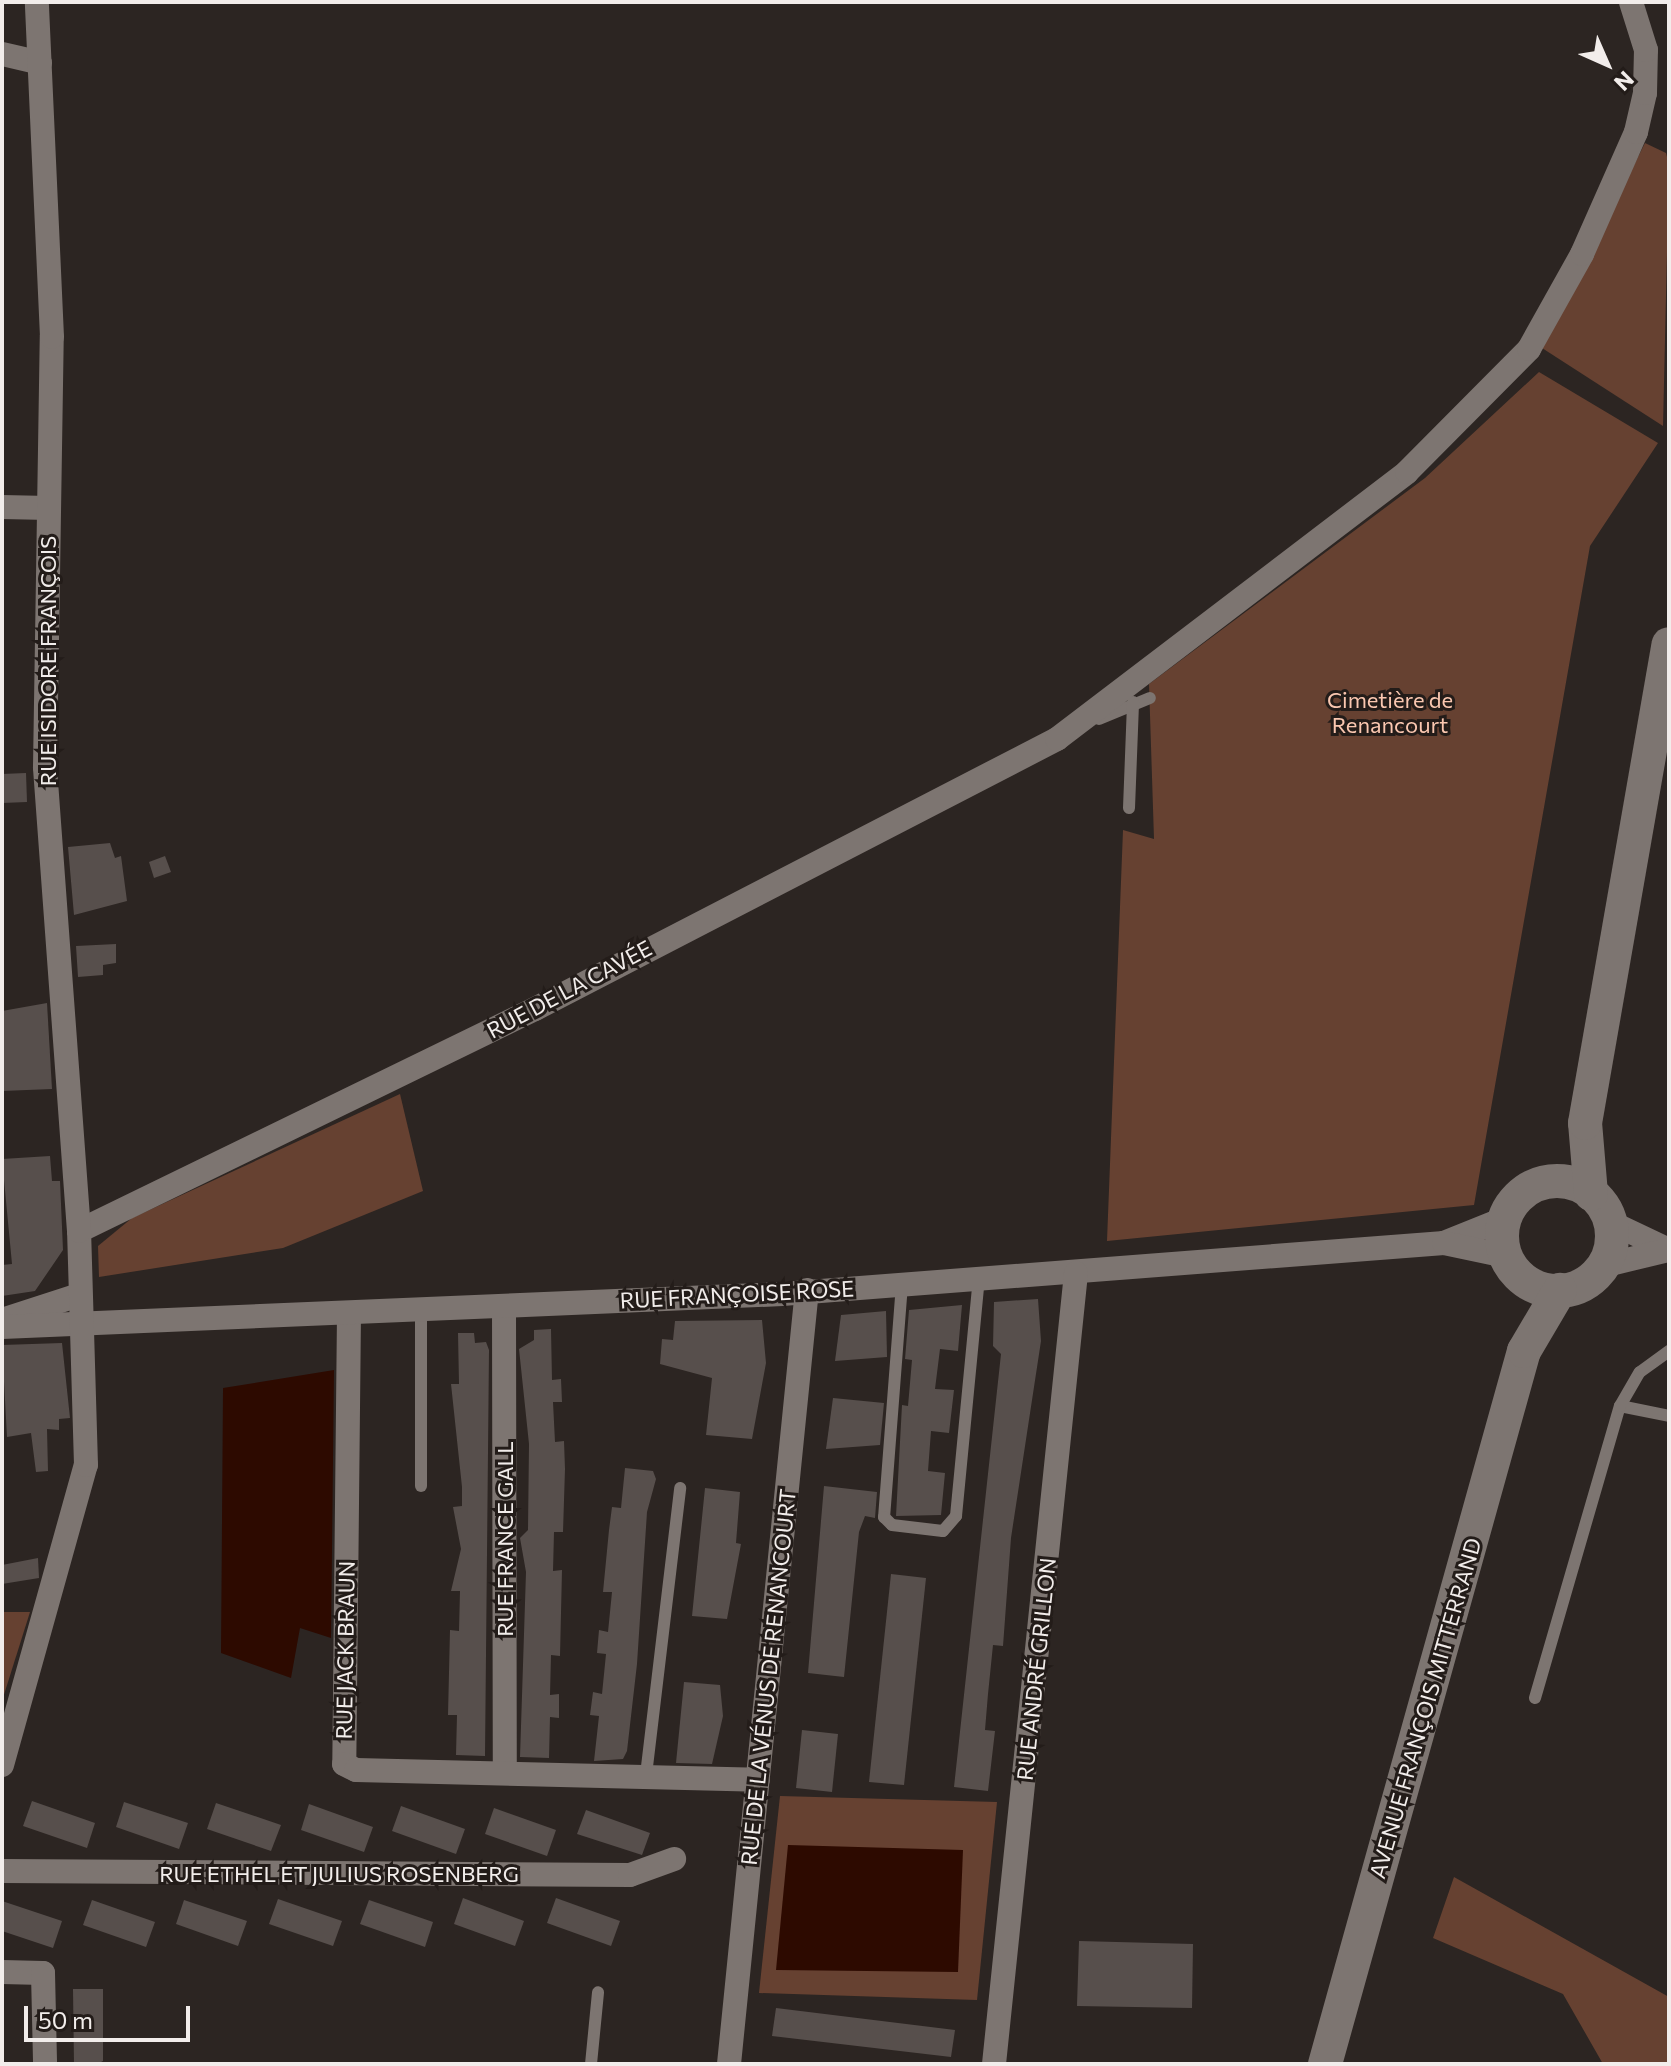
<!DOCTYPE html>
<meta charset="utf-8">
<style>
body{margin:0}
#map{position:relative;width:1671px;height:2066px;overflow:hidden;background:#2c2522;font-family:Commissioner,sans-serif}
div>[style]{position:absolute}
.green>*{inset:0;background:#664131}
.water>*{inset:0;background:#2d0a00}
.building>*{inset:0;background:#574f4c}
.lane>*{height:12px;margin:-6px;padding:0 6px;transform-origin:6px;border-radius:6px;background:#7d7571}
.street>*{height:24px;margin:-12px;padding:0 12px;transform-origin:12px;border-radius:12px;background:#7d7571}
.secondary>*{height:34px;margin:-17px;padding:0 17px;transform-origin:17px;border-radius:17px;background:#7d7571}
.secondary>.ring{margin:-17px;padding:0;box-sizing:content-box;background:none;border:34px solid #7d7571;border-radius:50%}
span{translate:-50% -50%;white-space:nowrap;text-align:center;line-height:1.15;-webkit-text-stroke:6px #231c19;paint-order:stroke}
.street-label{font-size:22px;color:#f2edeb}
.park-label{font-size:22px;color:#fac7b0}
.frame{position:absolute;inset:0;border:4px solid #f2edeb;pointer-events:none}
.north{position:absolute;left:1567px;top:24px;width:80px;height:80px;-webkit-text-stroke:6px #231c19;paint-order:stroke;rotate:135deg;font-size:22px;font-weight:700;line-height:32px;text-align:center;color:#f2edeb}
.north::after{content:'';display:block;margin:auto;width:28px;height:36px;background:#f2edeb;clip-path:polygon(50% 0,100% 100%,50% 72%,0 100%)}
.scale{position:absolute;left:24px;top:2006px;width:166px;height:36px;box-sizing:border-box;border:4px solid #f2edeb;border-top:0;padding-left:10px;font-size:24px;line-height:28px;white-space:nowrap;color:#f2edeb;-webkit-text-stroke:6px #231c19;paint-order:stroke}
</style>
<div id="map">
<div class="green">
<i style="clip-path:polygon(1645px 143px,1666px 153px,1669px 165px,1663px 426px,1542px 348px)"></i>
<i style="clip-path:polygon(1539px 372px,1658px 443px,1590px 546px,1474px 1205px,1107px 1241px,1123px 830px,1154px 839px,1149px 684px,1425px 478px)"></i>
<i style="clip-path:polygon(400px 1094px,423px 1191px,283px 1248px,99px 1277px,98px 1246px,132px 1218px)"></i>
<i style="clip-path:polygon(2px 1612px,30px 1612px,2px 1701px)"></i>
<i style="clip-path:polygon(780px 1796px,997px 1802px,977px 2000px,759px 1993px)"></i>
<i style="clip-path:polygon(1454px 1877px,1669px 1997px,1669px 2064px,1603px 2064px,1563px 1994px,1433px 1938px)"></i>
</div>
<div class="water">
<i style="clip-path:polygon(334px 1370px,331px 1638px,300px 1628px,291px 1678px,221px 1653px,223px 1388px)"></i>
<i style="clip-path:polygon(788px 1845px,963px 1850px,958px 1972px,776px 1970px)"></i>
</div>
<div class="building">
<i style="clip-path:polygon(26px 773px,27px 802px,2px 803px,2px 774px)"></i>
<i style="clip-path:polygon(110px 843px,115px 858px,121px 856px,127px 901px,74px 915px,68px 847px)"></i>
<i style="clip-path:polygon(165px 856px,171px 872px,154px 878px,149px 862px)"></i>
<i style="clip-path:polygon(116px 944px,116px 963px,103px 965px,103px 975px,78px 977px,76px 946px)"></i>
<i style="clip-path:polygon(47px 1003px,52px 1089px,2px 1091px,2px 1011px)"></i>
<i style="clip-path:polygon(50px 1156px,52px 1181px,60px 1181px,63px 1250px,35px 1291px,2px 1296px,2px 1265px,12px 1264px,2px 1159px)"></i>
<i style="clip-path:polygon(1038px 1299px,1041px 1341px,1011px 1538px,1003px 1646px,993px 1645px,988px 1694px,985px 1730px,995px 1731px,988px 1791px,954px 1787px,1001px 1354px,993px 1346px,994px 1302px)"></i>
<i style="clip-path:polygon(962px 1305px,958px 1351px,940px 1349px,935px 1389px,954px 1390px,949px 1433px,931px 1431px,928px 1471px,945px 1473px,941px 1515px,896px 1516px,902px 1405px,908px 1406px,912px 1360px,905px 1359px,909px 1310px)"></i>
<i style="clip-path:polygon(886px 1311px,887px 1357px,835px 1361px,841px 1315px)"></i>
<i style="clip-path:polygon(762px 1320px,766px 1363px,752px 1439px,706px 1435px,712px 1378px,660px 1364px,662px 1339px,673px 1340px,675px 1321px)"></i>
<i style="clip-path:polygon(551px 1329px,552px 1380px,561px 1379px,562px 1402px,553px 1402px,555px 1442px,564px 1441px,565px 1469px,563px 1532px,554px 1532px,553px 1571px,562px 1570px,560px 1656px,551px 1655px,550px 1695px,559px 1694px,559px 1718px,550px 1717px,549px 1758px,520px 1757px,526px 1572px,520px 1538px,528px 1530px,529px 1444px,519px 1349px,534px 1340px,534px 1330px)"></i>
<i style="clip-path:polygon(458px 1333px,474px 1333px,475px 1343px,486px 1342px,489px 1350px,485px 1756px,456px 1755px,457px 1715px,448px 1715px,450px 1630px,459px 1631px,460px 1591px,451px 1591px,461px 1549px,453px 1507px,462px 1506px,462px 1487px,451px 1384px,459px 1384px)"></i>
<i style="clip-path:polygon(62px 1343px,70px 1418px,59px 1419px,59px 1430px,47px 1429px,48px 1471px,36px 1472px,31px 1433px,7px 1437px,2px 1345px)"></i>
<i style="clip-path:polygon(833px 1398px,884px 1403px,880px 1445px,826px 1449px)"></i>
<i style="clip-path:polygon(625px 1468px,653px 1471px,656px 1479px,647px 1512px,637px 1664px,627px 1751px,623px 1759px,594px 1761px,599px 1716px,590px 1715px,593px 1692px,602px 1694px,606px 1654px,597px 1653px,599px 1630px,608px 1632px,612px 1592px,603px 1592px,609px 1530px,612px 1507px,621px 1508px)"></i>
<i style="clip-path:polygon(824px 1486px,877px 1492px,875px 1518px,865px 1516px,859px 1532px,844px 1677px,808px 1673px)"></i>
<i style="clip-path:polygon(705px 1488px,740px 1492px,736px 1543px,741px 1544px,727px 1619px,692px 1616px)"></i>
<i style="clip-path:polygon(38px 1558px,39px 1578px,2px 1584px,2px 1565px)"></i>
<i style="clip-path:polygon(891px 1574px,926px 1578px,904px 1785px,869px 1782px)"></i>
<i style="clip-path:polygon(684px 1682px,720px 1685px,723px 1716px,712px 1764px,676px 1763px)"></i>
<i style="clip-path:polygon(802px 1730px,838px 1734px,832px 1792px,796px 1788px)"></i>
<i style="clip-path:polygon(32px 1801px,95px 1823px,87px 1848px,23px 1826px)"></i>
<i style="clip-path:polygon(124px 1802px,188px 1823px,179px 1849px,116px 1827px)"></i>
<i style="clip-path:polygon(216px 1803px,281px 1825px,271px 1851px,207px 1829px)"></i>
<i style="clip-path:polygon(309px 1804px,373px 1827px,364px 1852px,301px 1830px)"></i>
<i style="clip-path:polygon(401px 1806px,465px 1829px,456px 1854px,392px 1831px)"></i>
<i style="clip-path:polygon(494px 1808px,556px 1830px,547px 1856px,485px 1834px)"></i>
<i style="clip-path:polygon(586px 1810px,650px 1833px,642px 1855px,577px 1834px)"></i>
<i style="clip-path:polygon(463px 1898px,524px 1921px,515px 1946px,454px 1924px)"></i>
<i style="clip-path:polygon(556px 1898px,620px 1921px,611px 1946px,547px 1923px)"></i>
<i style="clip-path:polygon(278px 1899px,342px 1921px,333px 1946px,269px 1924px)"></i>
<i style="clip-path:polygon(92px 1900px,155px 1922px,146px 1947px,83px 1925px)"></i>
<i style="clip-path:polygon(184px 1900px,247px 1921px,238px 1946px,176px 1924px)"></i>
<i style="clip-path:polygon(369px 1900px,433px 1922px,425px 1947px,360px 1924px)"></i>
<i style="clip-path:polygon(2px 1901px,62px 1921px,53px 1948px,2px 1931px)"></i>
<i style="clip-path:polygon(1079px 1941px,1193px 1944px,1192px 2008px,1077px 2006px)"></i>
<i style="clip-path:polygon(73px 1989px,103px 1989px,103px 2061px,97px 2064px,74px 2064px)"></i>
<i style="clip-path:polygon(776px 2008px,955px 2030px,951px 2057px,772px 2036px)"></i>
</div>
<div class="lane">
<i style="left:1099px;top:719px;width:55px;rotate:-22.4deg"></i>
<i style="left:1129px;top:808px;width:106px;rotate:-87.8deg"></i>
<i style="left:902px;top:1284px;width:234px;rotate:94.4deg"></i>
<i style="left:884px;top:1517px;width:11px;rotate:45deg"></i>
<i style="left:892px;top:1525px;width:51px;rotate:6.7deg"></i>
<i style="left:943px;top:1531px;width:20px;rotate:-49deg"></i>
<i style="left:956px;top:1516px;width:238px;rotate:-84.5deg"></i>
<i style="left:1620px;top:1406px;width:50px;rotate:11.5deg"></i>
<i style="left:421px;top:1486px;width:176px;rotate:-90deg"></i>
<i style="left:1535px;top:1698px;width:304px;rotate:-73.8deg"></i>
<i style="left:1620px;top:1406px;width:39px;rotate:-60deg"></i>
<i style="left:1640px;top:1372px;width:36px;rotate:-36deg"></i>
<i style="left:646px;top:1775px;width:289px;rotate:-83.2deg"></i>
<i style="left:591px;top:2064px;width:72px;rotate:-84.4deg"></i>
</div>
<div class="street">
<i style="left:2px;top:54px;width:39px;rotate:13deg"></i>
<i style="left:2px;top:507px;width:47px;rotate:1.2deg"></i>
<i style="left:1610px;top:1222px;width:65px;rotate:25.4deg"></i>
<i style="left:79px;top:1231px;width:507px;rotate:-25.96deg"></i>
<i style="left:535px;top:1009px;width:588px;rotate:-27.35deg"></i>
<i style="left:1057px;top:739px;width:440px;rotate:-37.3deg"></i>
<i style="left:1407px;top:472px;width:173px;rotate:-45.2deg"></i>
<i style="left:1529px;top:349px;width:109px;rotate:-60.8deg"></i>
<i style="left:1582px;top:254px;width:133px;rotate:-66.1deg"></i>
<i style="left:1636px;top:132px;width:40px;rotate:-77deg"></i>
<i style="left:1645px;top:93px;width:43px;rotate:-88.7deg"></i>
<i style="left:1646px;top:50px;width:50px;rotate:-107.4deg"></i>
<i style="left:1444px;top:1243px;width:67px;rotate:-22deg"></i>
<i style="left:1602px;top:1266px;width:68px;rotate:-13.6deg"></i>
<i style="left:504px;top:1306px;width:466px;rotate:89.9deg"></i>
<i style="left:349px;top:1313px;width:451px;rotate:90.6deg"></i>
<i style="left:344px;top:1764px;width:13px;rotate:27deg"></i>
<i style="left:356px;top:1770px;width:402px;rotate:1.4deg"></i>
<i style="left:2px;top:1320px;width:78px;rotate:-18deg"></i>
<i style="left:2px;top:1327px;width:781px;rotate:-2.42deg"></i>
<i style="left:782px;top:1294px;width:664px;rotate:-4.41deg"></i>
<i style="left:1444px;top:1243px;width:63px;rotate:11.8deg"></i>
<i style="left:2px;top:1765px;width:312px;rotate:-74.4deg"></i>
<i style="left:86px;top:1465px;width:234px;rotate:-91.7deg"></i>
<i style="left:79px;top:1231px;width:465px;rotate:-94.2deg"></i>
<i style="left:45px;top:767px;width:430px;rotate:-89.1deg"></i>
<i style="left:52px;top:337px;width:335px;rotate:-92.6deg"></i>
<i style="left:2px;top:1871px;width:628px;rotate:0.36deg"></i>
<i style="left:630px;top:1875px;width:47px;rotate:-20deg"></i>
<i style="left:2px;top:1972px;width:41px;rotate:1.4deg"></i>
<i style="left:43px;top:1973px;width:91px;rotate:88.7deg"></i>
<i style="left:729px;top:2064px;width:778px;rotate:-84.25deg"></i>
<i style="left:994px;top:2064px;width:795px;rotate:-84.08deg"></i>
</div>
<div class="secondary">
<i class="ring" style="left:1502px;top:1181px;width:76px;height:76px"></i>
<i style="left:1591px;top:1194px;width:71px;rotate:-94.8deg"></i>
<i style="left:1585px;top:1123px;width:486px;rotate:-80.1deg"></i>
<i style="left:1325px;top:2064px;width:740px;rotate:-74.41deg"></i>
<i style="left:1524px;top:1351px;width:71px;rotate:-59.5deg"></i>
</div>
<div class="street-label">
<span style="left:48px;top:661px;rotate:-90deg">RUE ISIDORE FRANÇOIS</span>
<span style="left:569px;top:989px;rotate:-28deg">RUE DE LA CAVÉE</span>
<span style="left:737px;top:1294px;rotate:-3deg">RUE FRANÇOISE ROSE</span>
<span style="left:505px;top:1539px;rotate:-90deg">RUE FRANCE GALL</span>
<span style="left:345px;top:1650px;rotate:-89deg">RUE JACK BRAUN</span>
<span style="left:1036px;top:1669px;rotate:-84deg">RUE ANDRÉ GRILLON</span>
<span style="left:768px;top:1677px;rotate:-84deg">RUE DE LA VÉNUS DE RENANCOURT</span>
<span style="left:1425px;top:1708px;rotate:-74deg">AVENUE FRANÇOIS MITTERRAND</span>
<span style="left:339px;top:1874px">RUE ETHEL ET JULIUS ROSENBERG</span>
</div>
<div class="park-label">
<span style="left:1390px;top:712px">Cimetière de<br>Renancourt</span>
</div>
<div class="frame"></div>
<div class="north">N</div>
<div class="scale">50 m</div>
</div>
